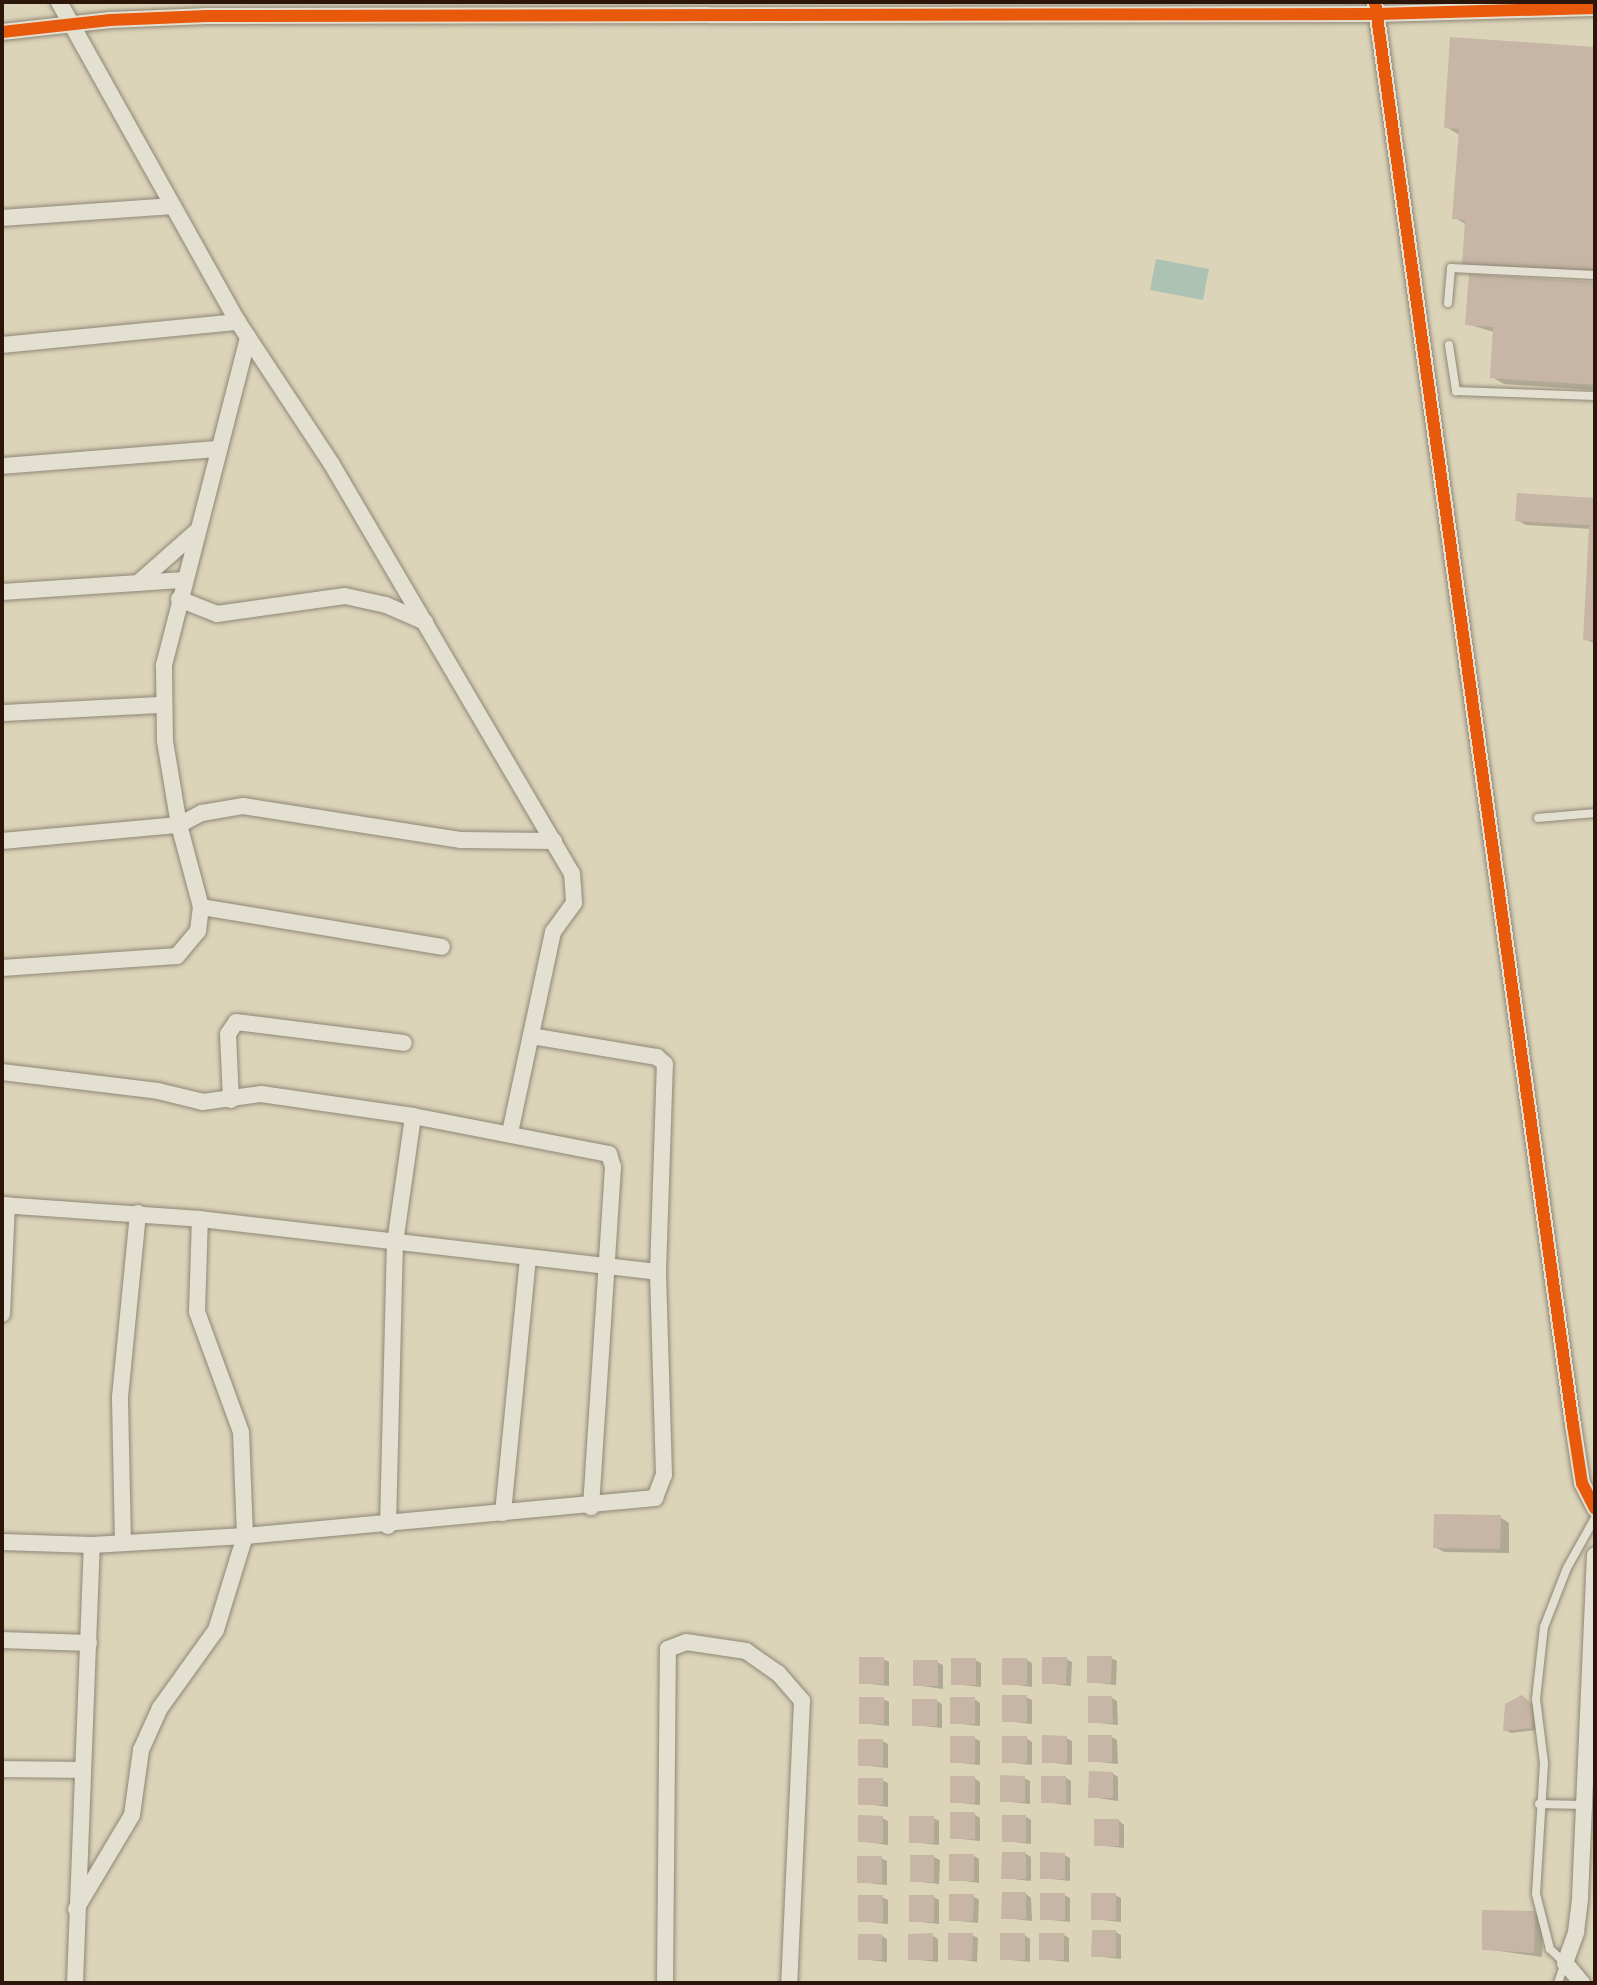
<!DOCTYPE html>
<style>
body{margin:0}
#map{position:relative;width:1597px;height:1985px;overflow:hidden;background:#dcd4b9;font-family:Alegreya,serif}
div>[style]{position:absolute}
.water>*{inset:0;background:#acc2b2}
.shadow>*{inset:0;background:#0003}
.building>*{inset:0;background:#c7b5a5}
.roads{filter:drop-shadow(0 0 2px #8e8676) drop-shadow(0 0 2px #8e8676)}
.lane>*{height:8px;margin:-4px;padding:0 4px;transform-origin:4px;border-radius:4px;background:#e3dfd1}
.street>*{height:16px;margin:-8px;padding:0 8px;transform-origin:8px;border-radius:8px;background:#e3dfd1}
.cycleway>*{height:12px;margin:-6px;padding:0 6px;transform-origin:6px;border-radius:6px;background:#e8590c}
span{translate:-50% -50%;white-space:nowrap;text-align:center;line-height:1.15;-webkit-text-stroke:8px #f1e8c8;paint-order:stroke}
.frame{position:absolute;inset:0;border:4px solid #2c160a;pointer-events:none}
</style>
<div id="map">
<div class="water">
<i style="clip-path:polygon(1156px 259px,1209px 269px,1203px 300px,1150px 290px)"></i>
</div>
<div class="shadow">
<i style="clip-path:polygon(1595px 49px,1595px 279px,1477px 271px,1467px 225px,1455px 218px,1460px 135px,1446px 127px)"></i>
<i style="clip-path:polygon(1595px 284px,1595px 390px,1504px 384px,1492px 377px,1494px 332px,1467px 324px)"></i>
<i style="clip-path:polygon(1595px 500px,1595px 644px,1585px 639px,1591px 529px,1526px 525px,1517px 520px)"></i>
<i style="clip-path:polygon(1500px 1517px,1509px 1523px,1509px 1553px,1444px 1552px,1435px 1547px)"></i>
<i style="clip-path:polygon(1111px 1658px,1117px 1661px,1116px 1685px,1089px 1682px)"></i>
<i style="clip-path:polygon(883px 1659px,889px 1662px,889px 1686px,861px 1683px)"></i>
<i style="clip-path:polygon(1066px 1659px,1072px 1662px,1071px 1686px,1044px 1683px)"></i>
<i style="clip-path:polygon(975px 1660px,981px 1663px,981px 1687px,953px 1684px)"></i>
<i style="clip-path:polygon(1027px 1660px,1032px 1663px,1032px 1687px,1004px 1683px)"></i>
<i style="clip-path:polygon(937px 1662px,943px 1665px,943px 1689px,915px 1685px)"></i>
<i style="clip-path:polygon(1026px 1697px,1032px 1700px,1032px 1724px,1004px 1721px)"></i>
<i style="clip-path:polygon(1112px 1698px,1117px 1701px,1118px 1725px,1090px 1722px)"></i>
<i style="clip-path:polygon(1522px 1698px,1538px 1710px,1537px 1730px,1511px 1733px,1505px 1730px)"></i>
<i style="clip-path:polygon(883px 1699px,889px 1702px,889px 1726px,861px 1723px)"></i>
<i style="clip-path:polygon(974px 1699px,980px 1703px,980px 1726px,952px 1723px)"></i>
<i style="clip-path:polygon(937px 1701px,942px 1704px,942px 1728px,914px 1725px)"></i>
<i style="clip-path:polygon(1112px 1737px,1117px 1740px,1118px 1764px,1090px 1761px)"></i>
<i style="clip-path:polygon(974px 1738px,980px 1741px,980px 1765px,952px 1762px)"></i>
<i style="clip-path:polygon(1026px 1738px,1032px 1742px,1032px 1765px,1004px 1762px)"></i>
<i style="clip-path:polygon(1066px 1738px,1072px 1741px,1072px 1765px,1044px 1762px)"></i>
<i style="clip-path:polygon(882px 1741px,888px 1744px,888px 1768px,860px 1765px)"></i>
<i style="clip-path:polygon(1113px 1774px,1118px 1777px,1118px 1801px,1090px 1797px)"></i>
<i style="clip-path:polygon(974px 1778px,980px 1782px,980px 1805px,952px 1802px)"></i>
<i style="clip-path:polygon(1024px 1778px,1030px 1781px,1030px 1804px,1002px 1801px)"></i>
<i style="clip-path:polygon(1066px 1778px,1071px 1781px,1071px 1805px,1043px 1802px)"></i>
<i style="clip-path:polygon(882px 1780px,888px 1783px,888px 1807px,860px 1803px)"></i>
<i style="clip-path:polygon(974px 1814px,980px 1818px,980px 1841px,952px 1838px)"></i>
<i style="clip-path:polygon(1026px 1817px,1031px 1820px,1031px 1844px,1004px 1841px)"></i>
<i style="clip-path:polygon(882px 1818px,888px 1821px,888px 1845px,860px 1841px)"></i>
<i style="clip-path:polygon(933px 1818px,939px 1821px,939px 1845px,911px 1842px)"></i>
<i style="clip-path:polygon(1119px 1821px,1124px 1825px,1124px 1848px,1096px 1845px)"></i>
<i style="clip-path:polygon(1026px 1854px,1031px 1857px,1031px 1881px,1003px 1878px)"></i>
<i style="clip-path:polygon(1064px 1855px,1070px 1858px,1070px 1881px,1042px 1878px)"></i>
<i style="clip-path:polygon(974px 1856px,979px 1859px,979px 1883px,951px 1879px)"></i>
<i style="clip-path:polygon(934px 1857px,940px 1860px,939px 1884px,912px 1881px)"></i>
<i style="clip-path:polygon(881px 1858px,887px 1861px,887px 1885px,859px 1882px)"></i>
<i style="clip-path:polygon(1026px 1894px,1031px 1898px,1032px 1921px,1003px 1918px)"></i>
<i style="clip-path:polygon(1064px 1895px,1070px 1898px,1070px 1922px,1042px 1919px)"></i>
<i style="clip-path:polygon(1115px 1895px,1121px 1898px,1121px 1922px,1093px 1919px)"></i>
<i style="clip-path:polygon(973px 1896px,979px 1900px,978px 1923px,951px 1920px)"></i>
<i style="clip-path:polygon(882px 1897px,888px 1900px,888px 1924px,860px 1921px)"></i>
<i style="clip-path:polygon(934px 1897px,939px 1900px,939px 1924px,911px 1921px)"></i>
<i style="clip-path:polygon(1534px 1913px,1543px 1918px,1542px 1957px,1484px 1949px)"></i>
<i style="clip-path:polygon(1116px 1932px,1121px 1935px,1121px 1959px,1093px 1956px)"></i>
<i style="clip-path:polygon(972px 1935px,978px 1938px,977px 1962px,950px 1958px)"></i>
<i style="clip-path:polygon(1024px 1935px,1030px 1939px,1030px 1962px,1002px 1959px)"></i>
<i style="clip-path:polygon(1064px 1935px,1069px 1938px,1069px 1962px,1041px 1959px)"></i>
<i style="clip-path:polygon(882px 1936px,887px 1939px,887px 1962px,860px 1959px)"></i>
<i style="clip-path:polygon(933px 1936px,938px 1939px,938px 1962px,910px 1959px)"></i>
</div>
<div class="building">
<i style="clip-path:polygon(1450px 37px,1595px 47px,1595px 274px,1462px 265px,1465px 220px,1452px 219px,1459px 129px,1444px 128px)"></i>
<i style="clip-path:polygon(1469px 274px,1595px 282px,1595px 385px,1490px 378px,1493px 327px,1465px 325px)"></i>
<i style="clip-path:polygon(1517px 493px,1595px 498px,1595px 641px,1583px 640px,1589px 525px,1515px 521px)"></i>
<i style="clip-path:polygon(1434px 1514px,1501px 1515px,1500px 1549px,1433px 1548px)"></i>
<i style="clip-path:polygon(1087px 1656px,1112px 1656px,1111px 1683px,1087px 1683px)"></i>
<i style="clip-path:polygon(859px 1657px,884px 1657px,884px 1684px,859px 1684px)"></i>
<i style="clip-path:polygon(1042px 1657px,1067px 1657px,1066px 1684px,1042px 1684px)"></i>
<i style="clip-path:polygon(951px 1658px,976px 1658px,976px 1685px,951px 1685px)"></i>
<i style="clip-path:polygon(1002px 1658px,1027px 1658px,1027px 1685px,1002px 1685px)"></i>
<i style="clip-path:polygon(913px 1660px,938px 1660px,938px 1686px,913px 1686px)"></i>
<i style="clip-path:polygon(1002px 1695px,1027px 1695px,1027px 1722px,1002px 1722px)"></i>
<i style="clip-path:polygon(1522px 1695px,1533px 1705px,1532px 1728px,1503px 1731px,1505px 1704px)"></i>
<i style="clip-path:polygon(1088px 1696px,1112px 1696px,1113px 1723px,1088px 1723px)"></i>
<i style="clip-path:polygon(859px 1697px,884px 1697px,884px 1724px,859px 1724px)"></i>
<i style="clip-path:polygon(950px 1697px,975px 1697px,975px 1724px,950px 1724px)"></i>
<i style="clip-path:polygon(912px 1699px,937px 1699px,937px 1726px,912px 1726px)"></i>
<i style="clip-path:polygon(1042px 1735px,1067px 1736px,1067px 1763px,1042px 1763px)"></i>
<i style="clip-path:polygon(1088px 1735px,1112px 1735px,1112px 1762px,1088px 1762px)"></i>
<i style="clip-path:polygon(950px 1736px,975px 1736px,975px 1763px,950px 1763px)"></i>
<i style="clip-path:polygon(1002px 1736px,1027px 1736px,1027px 1763px,1002px 1763px)"></i>
<i style="clip-path:polygon(858px 1739px,883px 1739px,883px 1766px,858px 1766px)"></i>
<i style="clip-path:polygon(1089px 1771px,1113px 1772px,1113px 1798px,1088px 1798px)"></i>
<i style="clip-path:polygon(1000px 1775px,1025px 1776px,1025px 1802px,1000px 1802px)"></i>
<i style="clip-path:polygon(950px 1776px,975px 1776px,975px 1803px,950px 1803px)"></i>
<i style="clip-path:polygon(1041px 1776px,1066px 1776px,1066px 1803px,1041px 1803px)"></i>
<i style="clip-path:polygon(858px 1778px,883px 1778px,883px 1805px,858px 1805px)"></i>
<i style="clip-path:polygon(950px 1812px,975px 1812px,975px 1839px,950px 1839px)"></i>
<i style="clip-path:polygon(858px 1815px,883px 1816px,883px 1843px,858px 1842px)"></i>
<i style="clip-path:polygon(1002px 1815px,1026px 1815px,1026px 1842px,1002px 1842px)"></i>
<i style="clip-path:polygon(909px 1816px,934px 1816px,934px 1843px,909px 1843px)"></i>
<i style="clip-path:polygon(1094px 1819px,1119px 1819px,1119px 1846px,1094px 1846px)"></i>
<i style="clip-path:polygon(1002px 1852px,1026px 1852px,1026px 1879px,1001px 1879px)"></i>
<i style="clip-path:polygon(1040px 1852px,1065px 1853px,1065px 1879px,1040px 1879px)"></i>
<i style="clip-path:polygon(949px 1854px,974px 1854px,974px 1881px,949px 1881px)"></i>
<i style="clip-path:polygon(910px 1855px,934px 1855px,934px 1882px,910px 1882px)"></i>
<i style="clip-path:polygon(857px 1856px,882px 1856px,882px 1883px,857px 1883px)"></i>
<i style="clip-path:polygon(1002px 1892px,1026px 1892px,1026px 1919px,1001px 1919px)"></i>
<i style="clip-path:polygon(1040px 1893px,1065px 1893px,1065px 1920px,1040px 1920px)"></i>
<i style="clip-path:polygon(1091px 1893px,1116px 1893px,1116px 1920px,1091px 1920px)"></i>
<i style="clip-path:polygon(949px 1894px,974px 1894px,973px 1921px,949px 1921px)"></i>
<i style="clip-path:polygon(858px 1895px,883px 1895px,883px 1922px,858px 1922px)"></i>
<i style="clip-path:polygon(909px 1895px,934px 1895px,934px 1922px,909px 1922px)"></i>
<i style="clip-path:polygon(1482px 1910px,1535px 1911px,1534px 1953px,1482px 1950px)"></i>
<i style="clip-path:polygon(1092px 1930px,1116px 1930px,1116px 1957px,1091px 1957px)"></i>
<i style="clip-path:polygon(933px 1933px,933px 1960px,908px 1960px,908px 1934px)"></i>
<i style="clip-path:polygon(948px 1933px,973px 1933px,972px 1960px,948px 1960px)"></i>
<i style="clip-path:polygon(1000px 1933px,1025px 1933px,1025px 1960px,1000px 1960px)"></i>
<i style="clip-path:polygon(1039px 1933px,1064px 1933px,1064px 1960px,1039px 1960px)"></i>
<i style="clip-path:polygon(858px 1934px,882px 1934px,882px 1960px,858px 1960px)"></i>
</div>
<div class="roads">
<div class="lane">
<i style="left:1448px;top:303px;width:35px;rotate:-85deg"></i>
<i style="left:1451px;top:268px;width:144px;rotate:2.8deg"></i>
<i style="left:1449px;top:345px;width:47px;rotate:81.3deg"></i>
<i style="left:1456px;top:391px;width:139px;rotate:2.1deg"></i>
<i style="left:1538px;top:818px;width:57px;rotate:-5deg"></i>
<i style="left:1539px;top:1804px;width:45px;rotate:1.3deg"></i>
<i style="left:1558px;top:1983px;width:21px;rotate:-71deg"></i>
<i style="left:1565px;top:1963px;width:21px;rotate:-137deg"></i>
<i style="left:1550px;top:1949px;width:57px;rotate:-104.3deg"></i>
<i style="left:1536px;top:1894px;width:131px;rotate:-86.5deg"></i>
<i style="left:1544px;top:1763px;width:64px;rotate:-97.1deg"></i>
<i style="left:1536px;top:1699px;width:72px;rotate:-83.7deg"></i>
<i style="left:1544px;top:1627px;width:63px;rotate:-68.7deg"></i>
<i style="left:1567px;top:1568px;width:57px;rotate:-60.8deg"></i>
</div>
<div class="street">
<i style="left:59px;top:2px;width:367px;rotate:60.8deg"></i>
<i style="left:238px;top:322px;width:169px;rotate:56.6deg"></i>
<i style="left:331px;top:463px;width:476px;rotate:59.6deg"></i>
<i style="left:572px;top:873px;width:30px;rotate:86deg"></i>
<i style="left:574px;top:903px;width:36px;rotate:126deg"></i>
<i style="left:553px;top:932px;width:206px;rotate:102.1deg"></i>
<i style="left:1375px;top:2px;width:1437px;rotate:82.08deg"></i>
<i style="left:1573px;top:1425px;width:59px;rotate:81.2deg"></i>
<i style="left:1582px;top:1483px;width:29px;rotate:63deg"></i>
<i style="left:2px;top:32px;width:109px;rotate:-6.3deg"></i>
<i style="left:110px;top:20px;width:97px;rotate:-2.4deg"></i>
<i style="left:207px;top:16px;width:1170px;rotate:-0.1deg"></i>
<i style="left:1377px;top:14px;width:218px;rotate:-1.6deg"></i>
<i style="left:2px;top:218px;width:171px;rotate:-4deg"></i>
<i style="left:2px;top:345px;width:237px;rotate:-5.6deg"></i>
<i style="left:2px;top:466px;width:217px;rotate:-4.5deg"></i>
<i style="left:138px;top:583px;width:79px;rotate:-41.4deg"></i>
<i style="left:2px;top:592px;width:183px;rotate:-3.8deg"></i>
<i style="left:179px;top:599px;width:41px;rotate:21.5deg"></i>
<i style="left:217px;top:614px;width:129px;rotate:-8deg"></i>
<i style="left:345px;top:596px;width:42px;rotate:12.4deg"></i>
<i style="left:386px;top:605px;width:43px;rotate:23.6deg"></i>
<i style="left:2px;top:713px;width:159px;rotate:-2.9deg"></i>
<i style="left:2px;top:841px;width:178px;rotate:-5.2deg"></i>
<i style="left:179px;top:825px;width:26px;rotate:-28deg"></i>
<i style="left:202px;top:813px;width:42px;rotate:-9.7deg"></i>
<i style="left:243px;top:806px;width:221px;rotate:8.9deg"></i>
<i style="left:461px;top:840px;width:93px;rotate:0.6deg"></i>
<i style="left:201px;top:907px;width:244px;rotate:9.4deg"></i>
<i style="left:2px;top:968px;width:175px;rotate:-3.9deg"></i>
<i style="left:177px;top:956px;width:33px;rotate:-50deg"></i>
<i style="left:198px;top:931px;width:24px;rotate:-83deg"></i>
<i style="left:201px;top:907px;width:85px;rotate:-105deg"></i>
<i style="left:179px;top:825px;width:85px;rotate:-99.5deg"></i>
<i style="left:165px;top:741px;width:76px;rotate:-90.8deg"></i>
<i style="left:164px;top:665px;width:338px;rotate:-75.6deg"></i>
<i style="left:2px;top:1072px;width:157px;rotate:6.9deg"></i>
<i style="left:158px;top:1091px;width:46px;rotate:13.7deg"></i>
<i style="left:203px;top:1102px;width:59px;rotate:-7.9deg"></i>
<i style="left:261px;top:1094px;width:154px;rotate:8.2deg"></i>
<i style="left:413px;top:1116px;width:200px;rotate:11deg"></i>
<i style="left:609px;top:1154px;width:14px;rotate:73deg"></i>
<i style="left:613px;top:1167px;width:341px;rotate:93.7deg"></i>
<i style="left:231px;top:1100px;width:66px;rotate:-92.6deg"></i>
<i style="left:228px;top:1034px;width:14px;rotate:-56deg"></i>
<i style="left:236px;top:1022px;width:169px;rotate:7.1deg"></i>
<i style="left:2px;top:1205px;width:198px;rotate:4deg"></i>
<i style="left:200px;top:1219px;width:461px;rotate:6.6deg"></i>
<i style="left:2px;top:1314px;width:109px;rotate:-87.4deg"></i>
<i style="left:503px;top:1513px;width:254px;rotate:-84.4deg"></i>
<i style="left:388px;top:1526px;width:283px;rotate:-88.6deg"></i>
<i style="left:395px;top:1243px;width:128px;rotate:-81.9deg"></i>
<i style="left:2px;top:1542px;width:90px;rotate:1.9deg"></i>
<i style="left:92px;top:1545px;width:153px;rotate:-3.4deg"></i>
<i style="left:245px;top:1536px;width:412px;rotate:-5.3deg"></i>
<i style="left:655px;top:1498px;width:25px;rotate:-69deg"></i>
<i style="left:664px;top:1475px;width:203px;rotate:-91.7deg"></i>
<i style="left:658px;top:1272px;width:208px;rotate:-88.1deg"></i>
<i style="left:665px;top:1064px;width:11px;rotate:-139deg"></i>
<i style="left:657px;top:1057px;width:128px;rotate:-170.5deg"></i>
<i style="left:123px;top:1543px;width:146px;rotate:-91.2deg"></i>
<i style="left:120px;top:1397px;width:185px;rotate:-84.4deg"></i>
<i style="left:2px;top:1640px;width:87px;rotate:2deg"></i>
<i style="left:2px;top:1769px;width:80px;rotate:0.7deg"></i>
<i style="left:76px;top:1909px;width:109px;rotate:-59.2deg"></i>
<i style="left:132px;top:1815px;width:66px;rotate:-82.1deg"></i>
<i style="left:141px;top:1750px;width:46px;rotate:-65.7deg"></i>
<i style="left:160px;top:1708px;width:96px;rotate:-54.3deg"></i>
<i style="left:216px;top:1630px;width:98px;rotate:-72.9deg"></i>
<i style="left:245px;top:1536px;width:104px;rotate:-92.2deg"></i>
<i style="left:241px;top:1432px;width:128px;rotate:-110.1deg"></i>
<i style="left:197px;top:1312px;width:93px;rotate:-88.2deg"></i>
<i style="left:75px;top:1983px;width:438px;rotate:-87.8deg"></i>
<i style="left:665px;top:1983px;width:334px;rotate:-89.5deg"></i>
<i style="left:668px;top:1649px;width:19px;rotate:-21deg"></i>
<i style="left:686px;top:1642px;width:61px;rotate:8.5deg"></i>
<i style="left:746px;top:1651px;width:39px;rotate:35deg"></i>
<i style="left:778px;top:1673px;width:37px;rotate:49deg"></i>
<i style="left:802px;top:1701px;width:282px;rotate:92.6deg"></i>
<i style="left:1582px;top:1983px;width:26px;rotate:-130deg"></i>
<i style="left:1565px;top:1963px;width:33px;rotate:-70deg"></i>
<i style="left:1576px;top:1932px;width:35px;rotate:-83deg"></i>
<i style="left:1580px;top:1897px;width:342px;rotate:-87.5deg"></i>
</div>
</div>
<div class="cycleway">
<i style="left:1375px;top:2px;width:1437px;rotate:82.08deg"></i>
<i style="left:1573px;top:1425px;width:59px;rotate:81.2deg"></i>
<i style="left:1582px;top:1483px;width:29px;rotate:63deg"></i>
<i style="left:2px;top:32px;width:109px;rotate:-6.3deg"></i>
<i style="left:110px;top:20px;width:97px;rotate:-2.4deg"></i>
<i style="left:207px;top:16px;width:1170px;rotate:-0.1deg"></i>
<i style="left:1377px;top:14px;width:218px;rotate:-1.6deg"></i>
</div>
<div class="frame"></div>
</div>
